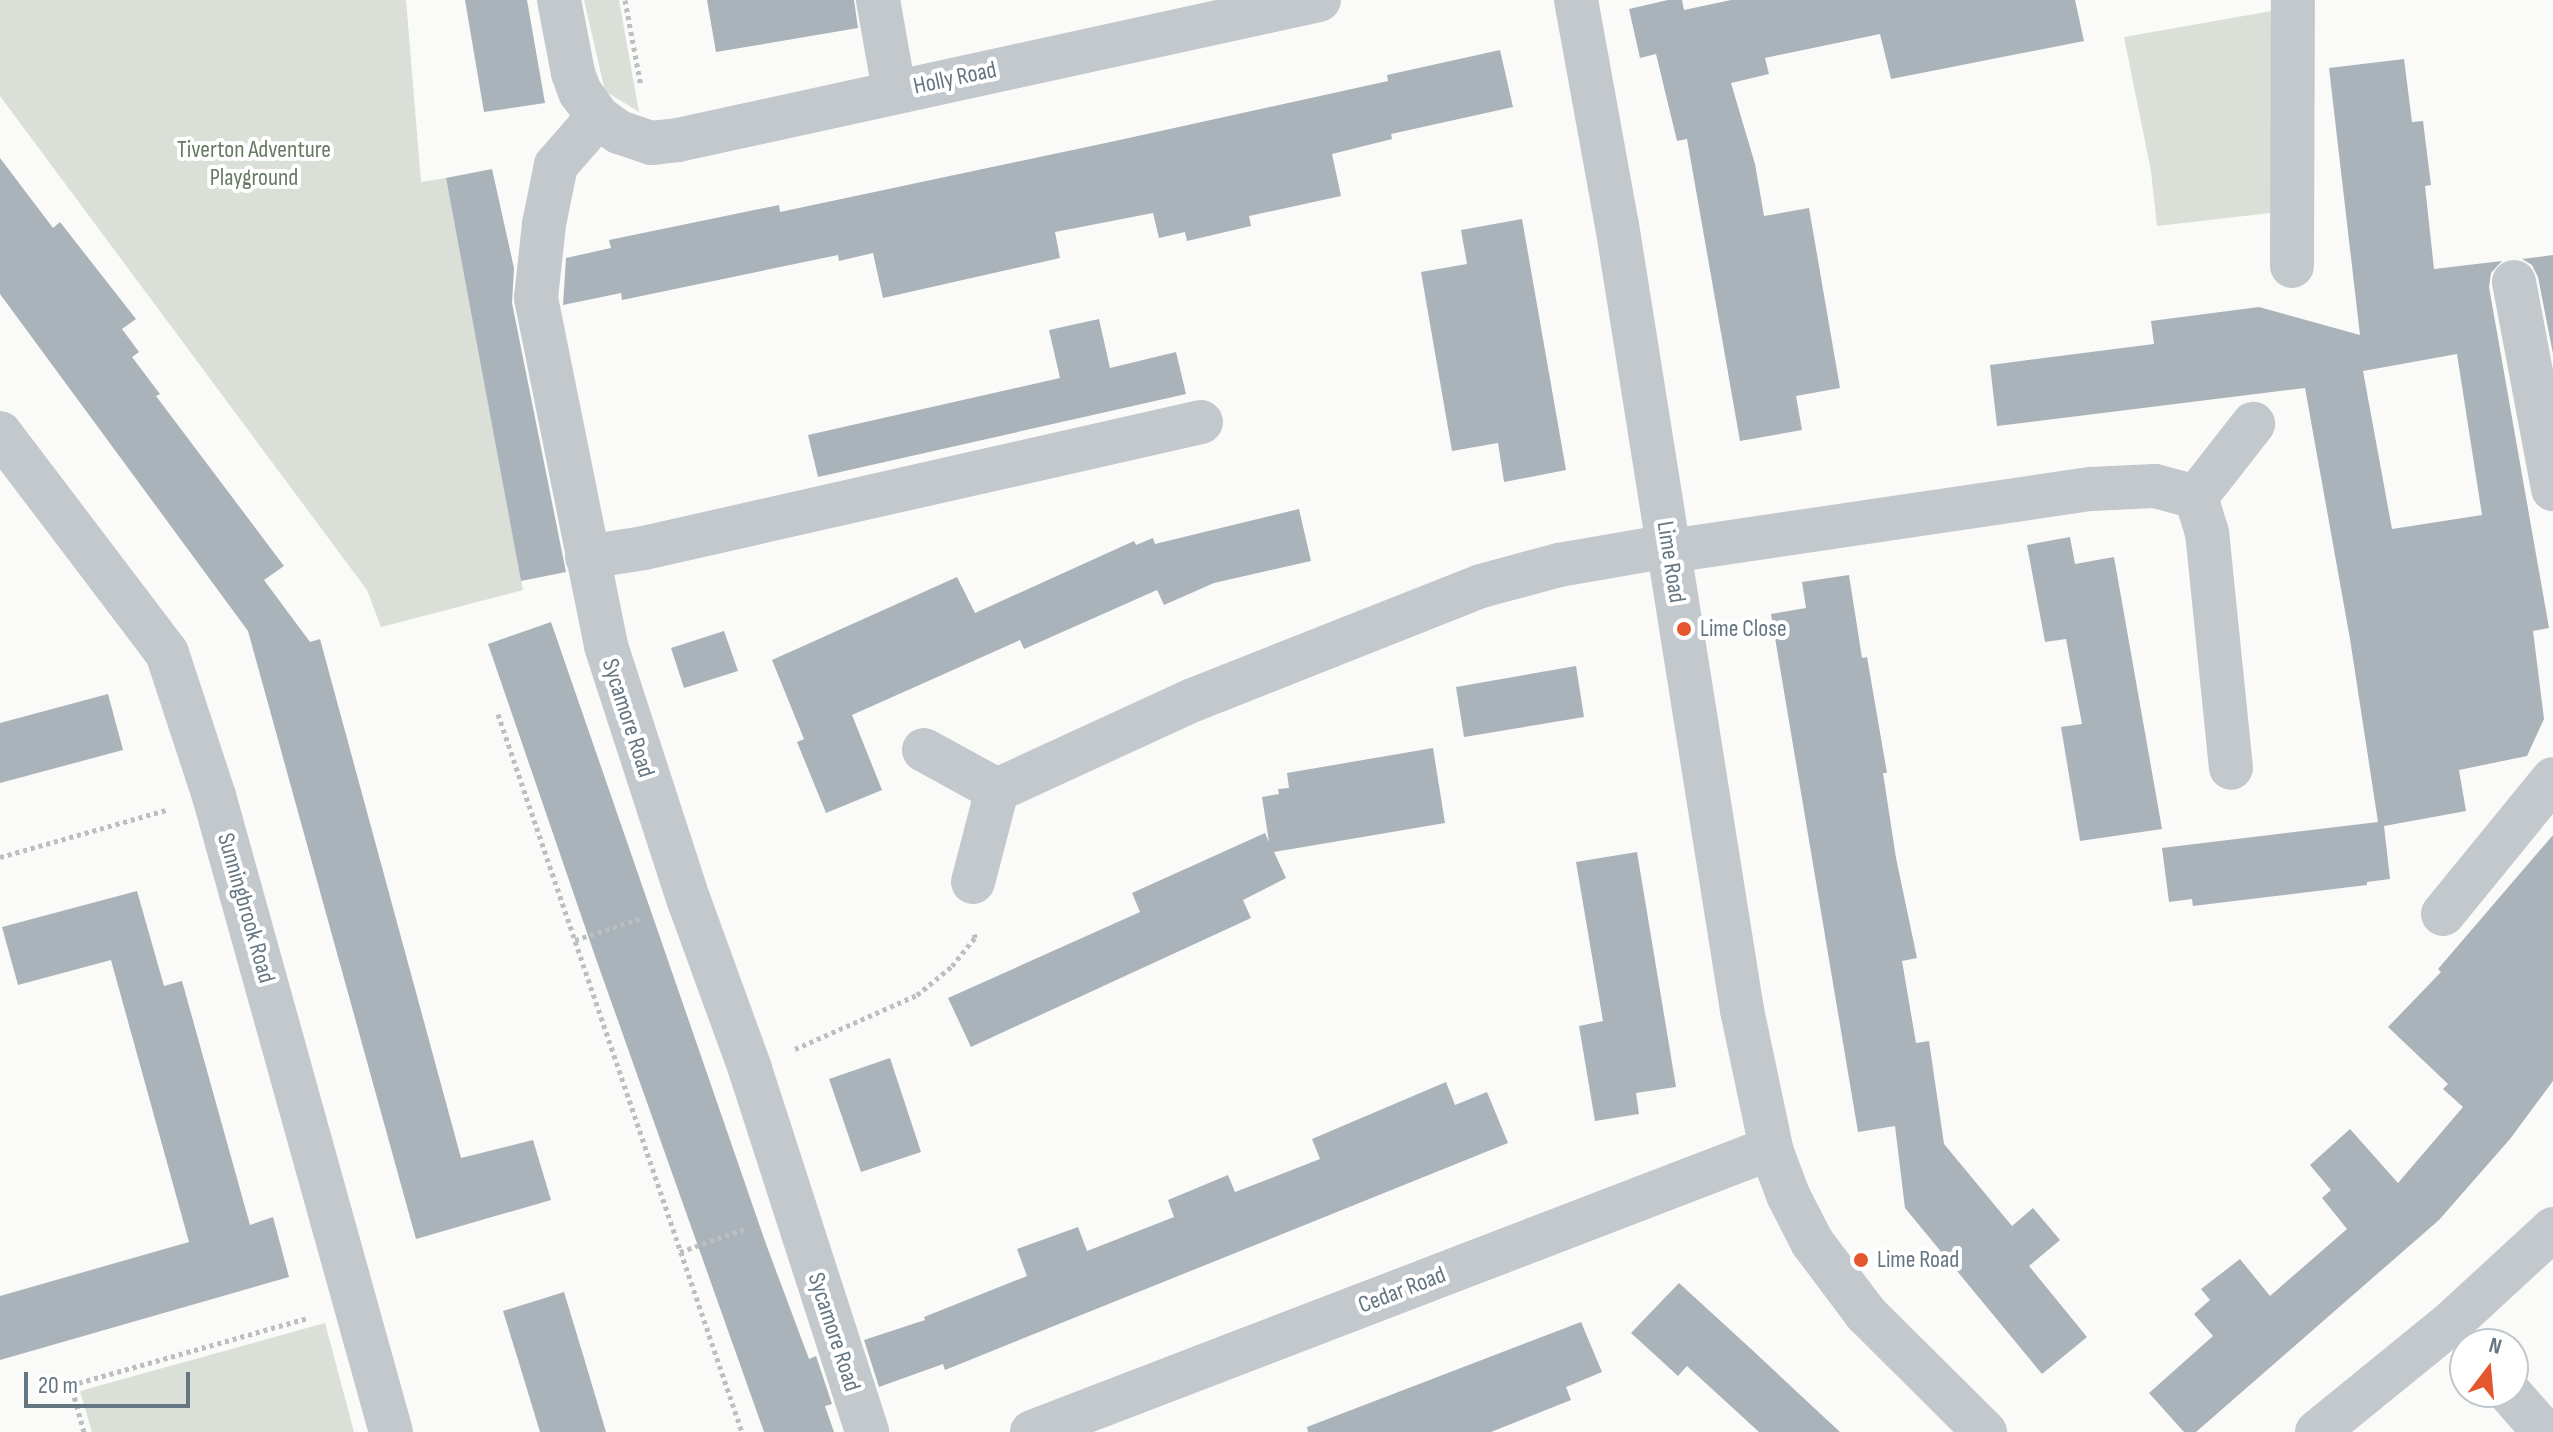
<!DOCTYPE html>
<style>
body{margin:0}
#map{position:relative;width:2553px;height:1432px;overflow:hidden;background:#fafaf8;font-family:"Sofia Sans Condensed",sans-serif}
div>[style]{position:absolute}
.green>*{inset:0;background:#dadfd7}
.building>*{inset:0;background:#aab3b9}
.path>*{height:5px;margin-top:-2.5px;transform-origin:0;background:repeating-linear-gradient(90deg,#bbbfc2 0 4px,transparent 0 8px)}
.minor>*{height:44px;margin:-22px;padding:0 22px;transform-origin:22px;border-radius:22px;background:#c3c8cc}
.dots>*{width:22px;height:22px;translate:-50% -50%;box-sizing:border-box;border:4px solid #fff;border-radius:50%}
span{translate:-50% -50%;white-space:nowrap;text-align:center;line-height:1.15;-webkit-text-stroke:8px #fff;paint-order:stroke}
.street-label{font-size:24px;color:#657683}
.park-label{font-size:24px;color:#687a64}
.poi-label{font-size:24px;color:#657683}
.left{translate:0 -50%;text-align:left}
.north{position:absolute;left:2449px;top:1328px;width:80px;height:80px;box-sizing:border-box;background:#fff;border:2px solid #c1c8cd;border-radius:50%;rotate:16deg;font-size:22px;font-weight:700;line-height:32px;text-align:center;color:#657683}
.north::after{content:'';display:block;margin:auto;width:28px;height:36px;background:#e4572e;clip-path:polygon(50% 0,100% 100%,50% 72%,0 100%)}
.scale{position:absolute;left:24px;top:1372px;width:166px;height:36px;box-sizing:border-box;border:4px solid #657683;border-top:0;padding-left:10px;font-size:24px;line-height:28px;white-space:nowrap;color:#657683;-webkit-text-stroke:6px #fff;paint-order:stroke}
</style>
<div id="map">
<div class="green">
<i style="clip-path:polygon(0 0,406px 0,421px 182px,446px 178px,523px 590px,381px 627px,367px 590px,0 96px)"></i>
<i style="clip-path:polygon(584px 0,619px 0,639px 112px,605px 91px)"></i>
<i style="clip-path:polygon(2283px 9px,2279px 212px,2157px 226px,2151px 171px,2124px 37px)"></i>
<i style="clip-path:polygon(325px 1323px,354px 1432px,92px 1432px,80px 1391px)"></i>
</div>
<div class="building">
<i style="clip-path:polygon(465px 0,527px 0,545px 103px,484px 112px)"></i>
<i style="clip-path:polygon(707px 0,854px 0,858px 28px,716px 52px)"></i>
<i style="clip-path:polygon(1668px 0,1682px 0,1684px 10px,1731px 0,2075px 0,2084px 41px,1891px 79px,1880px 34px,1765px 58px,1769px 74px,1731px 83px,1755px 164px,1764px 216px,1809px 208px,1840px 388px,1796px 396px,1802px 430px,1740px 441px,1687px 139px,1677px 141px,1656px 54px,1640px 58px,1629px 9px)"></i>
<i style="clip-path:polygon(1500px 50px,1513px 107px,1391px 134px,1392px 139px,1332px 154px,1341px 196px,1249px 216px,1251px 226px,1187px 241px,1185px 232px,1159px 238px,1153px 213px,1055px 232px,1060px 258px,883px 298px,873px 253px,839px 261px,838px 255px,622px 300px,621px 293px,563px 305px,566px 258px,611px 248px,609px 240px,779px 205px,780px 212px,1115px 141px,1388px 81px,1387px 75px)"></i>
<i style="clip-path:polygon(evenodd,2404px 59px,2412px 122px,2423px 121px,2431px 185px,2425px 186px,2434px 269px,2502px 261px,2491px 273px,2489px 287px,2549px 628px,2533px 631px,2544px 719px,2527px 756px,2459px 770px,2466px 811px,2384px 826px,2390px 879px,2367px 882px,2367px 885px,2193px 906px,2192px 899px,2169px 902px,2162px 848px,2378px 822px,2350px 639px,2305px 388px,1997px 426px,1990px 365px,2154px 344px,2151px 321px,2259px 307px,2360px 335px,2329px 68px,2404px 59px,2457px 354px,2482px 515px,2392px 529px,2363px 371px,2457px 354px)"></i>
<i style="clip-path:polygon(0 158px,53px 228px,60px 222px,136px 319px,122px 329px,139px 352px,132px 357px,160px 394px,156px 396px,284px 566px,264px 580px,310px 642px,320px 639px,461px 1158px,533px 1140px,551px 1200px,416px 1239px,248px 631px,0 294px)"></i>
<i style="clip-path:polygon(492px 169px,514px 268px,512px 303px,566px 572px,521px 581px,446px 178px)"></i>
<i style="clip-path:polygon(1522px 219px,1566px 470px,1504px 482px,1498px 443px,1452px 451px,1421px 272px,1467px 264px,1461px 230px)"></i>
<i style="clip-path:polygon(2553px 255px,2553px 354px,2538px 277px,2532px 265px,2522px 259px)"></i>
<i style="clip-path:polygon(1099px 319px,1110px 368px,1176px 352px,1186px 394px,818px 477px,808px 435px,1060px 378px,1049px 330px)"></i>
<i style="clip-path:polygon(1299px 509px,1311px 561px,1214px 583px,1164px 605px,1157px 590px,1024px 649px,1020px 640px,852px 715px,882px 790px,826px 813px,797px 742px,804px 739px,772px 660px,957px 577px,975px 613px,1134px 541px,1136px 545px,1153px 538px,1155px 544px)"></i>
<i style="clip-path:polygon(2070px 537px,2075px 564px,2114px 557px,2162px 829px,2080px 841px,2061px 727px,2082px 724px,2066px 639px,2045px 642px,2027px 545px)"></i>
<i style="clip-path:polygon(1849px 575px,1862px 658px,1867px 657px,1887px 773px,1883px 773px,1896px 858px,1917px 958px,1902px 961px,1916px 1043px,1929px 1041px,1944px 1144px,2012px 1226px,2033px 1208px,2060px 1240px,2029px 1266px,2087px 1337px,2042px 1374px,1905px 1208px,1895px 1126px,1858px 1132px,1771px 614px,1806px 608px,1802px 582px)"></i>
<i style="clip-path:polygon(551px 622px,766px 1244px,809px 1359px,816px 1356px,832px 1404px,825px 1406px,834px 1432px,764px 1432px,595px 956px,488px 644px)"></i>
<i style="clip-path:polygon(724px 631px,738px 671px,684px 688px,671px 648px)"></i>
<i style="clip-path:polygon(1576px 666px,1584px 717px,1464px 737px,1456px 687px)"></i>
<i style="clip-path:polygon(108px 694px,123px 750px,0 783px,0 723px)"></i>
<i style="clip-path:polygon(1433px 748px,1445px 823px,1274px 852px,1286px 878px,1243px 900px,1251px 918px,971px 1047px,948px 998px,1140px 912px,1132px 893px,1265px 833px,1269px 842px,1262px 797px,1279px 794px,1278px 789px,1289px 788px,1287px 773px)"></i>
<i style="clip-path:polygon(2553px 835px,2553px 1081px,2510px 1139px,2439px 1220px,2196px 1432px,2184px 1432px,2149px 1393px,2213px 1336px,2194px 1314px,2210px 1300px,2201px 1289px,2240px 1259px,2270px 1296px,2347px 1229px,2322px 1198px,2331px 1190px,2310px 1165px,2350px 1129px,2398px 1183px,2463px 1107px,2443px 1089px,2448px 1084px,2388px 1027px,2441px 972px,2438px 969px)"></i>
<i style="clip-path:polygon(1637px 852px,1676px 1087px,1636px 1093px,1639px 1114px,1595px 1121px,1579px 1026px,1603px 1021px,1576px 862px)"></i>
<i style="clip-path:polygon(137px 891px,164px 986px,182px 981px,250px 1225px,273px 1217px,289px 1277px,0 1360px,0 1296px,189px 1242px,111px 960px,18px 985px,2px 927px)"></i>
<i style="clip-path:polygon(890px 1058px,921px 1152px,861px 1172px,829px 1079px)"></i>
<i style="clip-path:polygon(1446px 1082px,1455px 1105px,1487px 1092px,1508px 1143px,945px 1370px,943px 1364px,879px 1387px,864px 1340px,925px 1320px,924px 1317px,1027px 1276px,1017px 1249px,1078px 1227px,1087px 1251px,1174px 1217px,1168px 1200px,1228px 1175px,1235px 1192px,1320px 1159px,1312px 1139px)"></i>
<i style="clip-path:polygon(1679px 1283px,1750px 1348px,1840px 1432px,1759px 1432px,1687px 1366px,1678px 1376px,1631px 1333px)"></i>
<i style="clip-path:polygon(564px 1292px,584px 1358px,606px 1432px,540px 1432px,523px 1376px,503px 1311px)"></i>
<i style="clip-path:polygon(1581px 1322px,1602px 1372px,1566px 1387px,1571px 1400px,1491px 1432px,1308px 1432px,1307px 1427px)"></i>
</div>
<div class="path">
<i style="left:625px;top:0;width:87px;rotate:79.5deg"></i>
<i style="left:498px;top:714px;width:758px;rotate:71.23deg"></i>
<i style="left:0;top:857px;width:173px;rotate:-15.8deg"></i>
<i style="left:575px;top:940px;width:71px;rotate:-18.2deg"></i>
<i style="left:795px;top:1049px;width:133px;rotate:-23.9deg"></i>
<i style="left:917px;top:995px;width:45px;rotate:-39.6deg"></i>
<i style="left:952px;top:966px;width:36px;rotate:-51deg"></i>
<i style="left:975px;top:938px;width:7px;rotate:-98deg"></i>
<i style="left:680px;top:1252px;width:71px;rotate:-19.7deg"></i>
<i style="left:84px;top:1432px;width:49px;rotate:-105.5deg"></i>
<i style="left:71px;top:1385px;width:246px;rotate:-15.8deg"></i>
</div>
<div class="minor">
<i style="left:559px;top:0;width:74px;rotate:79.1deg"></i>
<i style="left:573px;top:73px;width:20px;rotate:70deg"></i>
<i style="left:580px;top:92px;width:31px;rotate:54deg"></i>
<i style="left:598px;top:117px;width:64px;rotate:131.2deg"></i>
<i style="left:556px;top:165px;width:60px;rotate:101.5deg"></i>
<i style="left:544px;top:224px;width:74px;rotate:96.2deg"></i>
<i style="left:536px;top:298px;width:355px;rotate:78.6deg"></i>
<i style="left:606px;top:646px;width:268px;rotate:72deg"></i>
<i style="left:689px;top:901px;width:179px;rotate:70deg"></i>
<i style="left:750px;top:1069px;width:381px;rotate:72.1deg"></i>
<i style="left:878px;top:0;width:91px;rotate:79.9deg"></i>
<i style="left:1576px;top:0;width:229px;rotate:79.7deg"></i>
<i style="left:1617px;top:225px;width:795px;rotate:80.95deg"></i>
<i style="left:1742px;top:1010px;width:145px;rotate:78.1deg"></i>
<i style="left:1772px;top:1152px;width:46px;rotate:69.6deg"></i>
<i style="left:1788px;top:1195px;width:53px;rotate:62.9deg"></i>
<i style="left:1812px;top:1242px;width:90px;rotate:53.1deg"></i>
<i style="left:1866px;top:1314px;width:168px;rotate:44.8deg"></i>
<i style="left:598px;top:117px;width:26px;rotate:36deg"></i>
<i style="left:619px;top:132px;width:34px;rotate:19deg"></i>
<i style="left:651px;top:143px;width:27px;rotate:-6deg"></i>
<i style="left:678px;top:140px;width:656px;rotate:-12.32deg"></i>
<i style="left:2292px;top:266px;width:266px;rotate:-89.8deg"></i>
<i style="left:2514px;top:282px;width:211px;rotate:79.3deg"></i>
<i style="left:0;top:433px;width:276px;rotate:52.8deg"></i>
<i style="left:167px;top:653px;width:151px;rotate:71.8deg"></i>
<i style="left:214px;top:796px;width:660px;rotate:74.45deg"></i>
<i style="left:2196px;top:497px;width:93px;rotate:-52deg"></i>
<i style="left:1670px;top:551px;width:426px;rotate:-8.4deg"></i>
<i style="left:2091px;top:489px;width:64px;rotate:-2.7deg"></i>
<i style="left:2155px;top:486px;width:42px;rotate:15deg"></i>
<i style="left:2196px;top:497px;width:37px;rotate:73deg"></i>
<i style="left:2207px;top:532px;width:237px;rotate:84.2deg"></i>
<i style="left:587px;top:557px;width:58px;rotate:-9deg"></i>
<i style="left:644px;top:548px;width:571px;rotate:-12.75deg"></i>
<i style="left:924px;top:750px;width:83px;rotate:28.7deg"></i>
<i style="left:973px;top:882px;width:95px;rotate:-75.4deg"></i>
<i style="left:997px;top:790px;width:216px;rotate:-24.7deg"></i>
<i style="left:1193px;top:700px;width:310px;rotate:-21.6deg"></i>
<i style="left:1481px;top:586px;width:81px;rotate:-15.1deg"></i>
<i style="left:1559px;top:565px;width:112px;rotate:-9.8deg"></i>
<i style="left:2443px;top:914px;width:174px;rotate:-50.8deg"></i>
<i style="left:2509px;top:1392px;width:53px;rotate:48.8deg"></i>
<i style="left:1032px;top:1432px;width:770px;rotate:-21deg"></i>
<i style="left:1751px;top:1156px;width:21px;rotate:-11deg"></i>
<i style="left:2317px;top:1432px;width:171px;rotate:-39.1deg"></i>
<i style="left:2450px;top:1324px;width:140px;rotate:-42.7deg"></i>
</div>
<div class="dots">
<i style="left:1684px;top:629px;background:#e4572e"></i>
<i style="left:1861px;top:1260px;background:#e4572e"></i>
</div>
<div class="street-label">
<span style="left:955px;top:78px;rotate:-12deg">Holly Road</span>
<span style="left:1671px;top:562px;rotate:81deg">Lime Road</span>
<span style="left:628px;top:718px;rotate:72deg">Sycamore Road</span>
<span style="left:246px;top:908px;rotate:74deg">Sunningbrook Road</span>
<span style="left:1402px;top:1290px;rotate:-21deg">Cedar Road</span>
<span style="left:834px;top:1332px;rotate:72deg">Sycamore Road</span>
</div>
<div class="park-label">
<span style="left:254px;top:164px">Tiverton Adventure<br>Playground</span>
</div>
<div class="poi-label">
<span class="left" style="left:1700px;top:629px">Lime Close</span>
<span class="left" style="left:1877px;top:1260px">Lime Road</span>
</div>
<div class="north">N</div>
<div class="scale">20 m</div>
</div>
